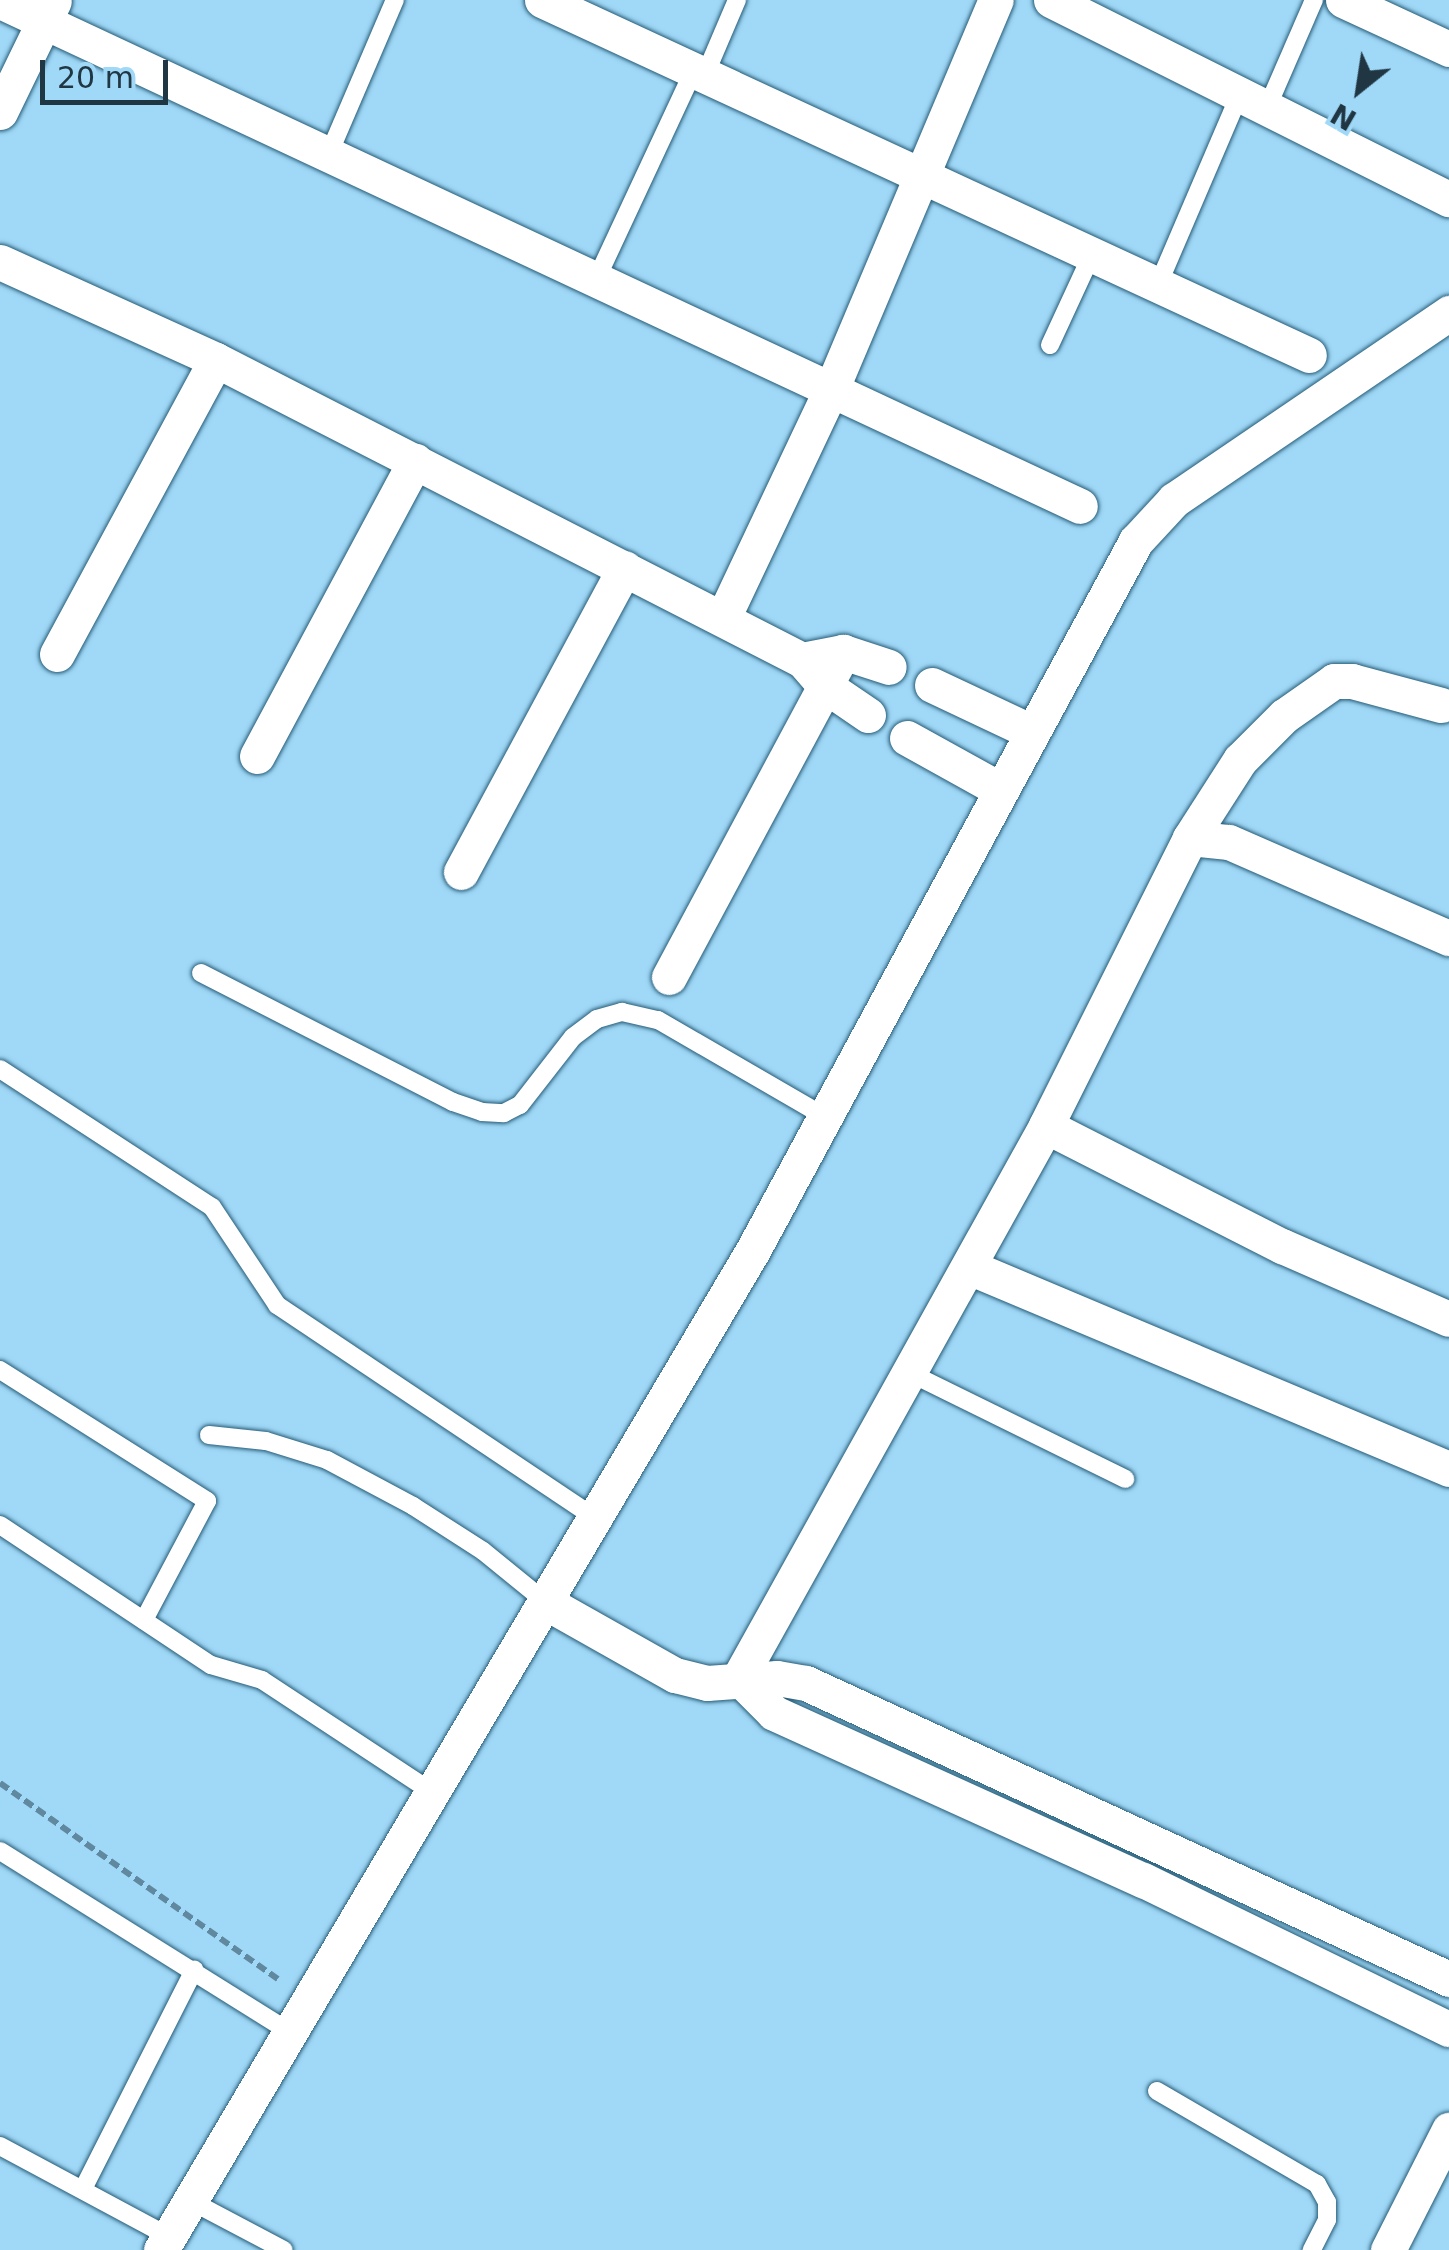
<!DOCTYPE html>
<style>
body{margin:0}
#map{position:relative;width:1449px;height:2250px;overflow:hidden;background:#a0d8f7;font-family:"DejaVu Sans",sans-serif}
div>[style]{position:absolute}
.path>*{height:6px;margin-top:-3px;transform-origin:0;background:repeating-linear-gradient(90deg,#60889e 0 10px,transparent 0 15px)}
.roads{filter:drop-shadow(0 0 2px #255c77) drop-shadow(0 0 2px #255c77)}
.service>*{height:18px;margin:-9px;padding:0 9px;transform-origin:9px;border-radius:9px;background:#fff}
.minor>*{height:35px;margin:-17.5px;padding:0 17.5px;transform-origin:17.5px;border-radius:17.5px;background:#fff}
span{translate:-50% -50%;white-space:nowrap;text-align:center;line-height:1.15;-webkit-text-stroke:8px #a0d8f7;paint-order:stroke}
.north{position:absolute;left:1309px;top:40px;width:100px;height:100px;-webkit-text-stroke:8px #a0d8f7;paint-order:stroke;rotate:210deg;font-size:28px;font-weight:700;line-height:40px;text-align:center;color:#203743}
.north::after{content:'';display:block;margin:auto;width:35px;height:45px;background:#203743;clip-path:polygon(50% 0,100% 100%,50% 72%,0 100%)}
.scale{position:absolute;left:40px;top:60px;width:128px;height:45px;box-sizing:border-box;border:5px solid #203743;border-top:0;padding-left:12px;font-size:30px;line-height:35px;white-space:nowrap;color:#203743;-webkit-text-stroke:8px #a0d8f7;paint-order:stroke}
</style>
<div id="map">
<div class="path">
<i style="left:0;top:1783px;width:340px;rotate:35.2deg"></i>
</div>
<div class="roads">
<div class="service">
<i style="left:705px;top:75px;width:82px;rotate:-66.9deg"></i>
<i style="left:1267px;top:108px;width:118px;rotate:-66.5deg"></i>
<i style="left:328px;top:156px;width:170px;rotate:-66.8deg"></i>
<i style="left:596px;top:280px;width:232px;rotate:-65deg"></i>
<i style="left:1158px;top:285px;width:208px;rotate:-66.8deg"></i>
<i style="left:1050px;top:345px;width:100px;rotate:-65.2deg"></i>
<i style="left:201px;top:973px;width:283px;rotate:27.1deg"></i>
<i style="left:453px;top:1102px;width:31px;rotate:19deg"></i>
<i style="left:482px;top:1112px;width:22px;rotate:3deg"></i>
<i style="left:504px;top:1113px;width:18px;rotate:-27deg"></i>
<i style="left:520px;top:1105px;width:86px;rotate:-52.1deg"></i>
<i style="left:573px;top:1037px;width:30px;rotate:-37deg"></i>
<i style="left:597px;top:1019px;width:26px;rotate:-16deg"></i>
<i style="left:622px;top:1012px;width:37px;rotate:13deg"></i>
<i style="left:658px;top:1020px;width:195px;rotate:30.1deg"></i>
<i style="left:0;top:1069px;width:253px;rotate:33.1deg"></i>
<i style="left:212px;top:1207px;width:118px;rotate:56.4deg"></i>
<i style="left:277px;top:1305px;width:383px;rotate:33.8deg"></i>
<i style="left:0;top:1370px;width:245px;rotate:32.3deg"></i>
<i style="left:207px;top:1501px;width:135px;rotate:117.9deg"></i>
<i style="left:910px;top:1373px;width:240px;rotate:26.2deg"></i>
<i style="left:209px;top:1435px;width:57px;rotate:6deg"></i>
<i style="left:266px;top:1441px;width:64px;rotate:17.3deg"></i>
<i style="left:327px;top:1460px;width:98px;rotate:28.1deg"></i>
<i style="left:413px;top:1506px;width:83px;rotate:32.7deg"></i>
<i style="left:483px;top:1551px;width:82px;rotate:39.1deg"></i>
<i style="left:0;top:1525px;width:253px;rotate:33.6deg"></i>
<i style="left:211px;top:1665px;width:53px;rotate:16.4deg"></i>
<i style="left:262px;top:1680px;width:204px;rotate:33.4deg"></i>
<i style="left:0;top:1851px;width:340px;rotate:32deg"></i>
<i style="left:1157px;top:2091px;width:185px;rotate:30.2deg"></i>
<i style="left:1317px;top:2184px;width:21px;rotate:61deg"></i>
<i style="left:1327px;top:2202px;width:18px;rotate:90deg"></i>
<i style="left:1327px;top:2220px;width:34px;rotate:117deg"></i>
<i style="left:0;top:2146px;width:191px;rotate:28.2deg"></i>
<i style="left:83px;top:2189px;width:246px;rotate:-63.1deg"></i>
<i style="left:189px;top:2200px;width:107px;rotate:27.8deg"></i>
</div>
<div class="minor">
<i style="left:542px;top:0;width:845px;rotate:24.84deg"></i>
<i style="left:1051px;top:0;width:445px;rotate:26.6deg"></i>
<i style="left:1343px;top:0;width:117px;rotate:24.8deg"></i>
<i style="left:0;top:1px;width:1192px;rotate:25.06deg"></i>
<i style="left:0;top:112px;width:123px;rotate:-64.1deg"></i>
<i style="left:0;top:262px;width:237px;rotate:24.4deg"></i>
<i style="left:216px;top:360px;width:658px;rotate:27.11deg"></i>
<i style="left:723px;top:618px;width:252px;rotate:-64.7deg"></i>
<i style="left:831px;top:390px;width:423px;rotate:-67.1deg"></i>
<i style="left:57px;top:654px;width:334px;rotate:-61.6deg"></i>
<i style="left:932px;top:685px;width:110px;rotate:25.2deg"></i>
<i style="left:1441px;top:705px;width:92px;rotate:-164.9deg"></i>
<i style="left:1352px;top:681px;width:18px;rotate:180deg"></i>
<i style="left:1334px;top:681px;width:61px;rotate:145deg"></i>
<i style="left:1284px;top:716px;width:62px;rotate:135deg"></i>
<i style="left:1240px;top:760px;width:93px;rotate:122.7deg"></i>
<i style="left:1190px;top:838px;width:322px;rotate:116.6deg"></i>
<i style="left:1046px;top:1126px;width:632px;rotate:119.08deg"></i>
<i style="left:739px;top:1678px;width:49px;rotate:45deg"></i>
<i style="left:774px;top:1713px;width:405px;rotate:24.4deg"></i>
<i style="left:1143px;top:1880px;width:340px;rotate:26deg"></i>
<i style="left:868px;top:715px;width:53px;rotate:-145.7deg"></i>
<i style="left:824px;top:685px;width:33px;rotate:-131deg"></i>
<i style="left:802px;top:660px;width:42px;rotate:-11deg"></i>
<i style="left:843px;top:652px;width:48px;rotate:18.1deg"></i>
<i style="left:907px;top:738px;width:107px;rotate:29deg"></i>
<i style="left:257px;top:756px;width:335px;rotate:-61.8deg"></i>
<i style="left:1190px;top:838px;width:39px;rotate:6deg"></i>
<i style="left:1229px;top:842px;width:240px;rotate:23.6deg"></i>
<i style="left:461px;top:872px;width:345px;rotate:-61.7deg"></i>
<i style="left:669px;top:977px;width:369px;rotate:-61.8deg"></i>
<i style="left:1046px;top:1126px;width:265px;rotate:27deg"></i>
<i style="left:1282px;top:1246px;width:182px;rotate:23.6deg"></i>
<i style="left:969px;top:1267px;width:521px;rotate:22.82deg"></i>
<i style="left:547px;top:1603px;width:147px;rotate:29.4deg"></i>
<i style="left:675px;top:1675px;width:33px;rotate:14deg"></i>
<i style="left:707px;top:1683px;width:70px;rotate:-4.1deg"></i>
<i style="left:777px;top:1678px;width:29px;rotate:10deg"></i>
<i style="left:806px;top:1683px;width:708px;rotate:24.72deg"></i>
<i style="left:161px;top:2250px;width:1160px;rotate:-59.37deg"></i>
<i style="left:752px;top:1252px;width:808px;rotate:-61.63deg"></i>
<i style="left:1136px;top:541px;width:56px;rotate:-47.2deg"></i>
<i style="left:1174px;top:500px;width:333px;rotate:-34.2deg"></i>
<i style="left:1388px;top:2250px;width:135px;rotate:-63.1deg"></i>
</div>
</div>
<div class="north">N</div>
<div class="scale">20 m</div>
</div>
